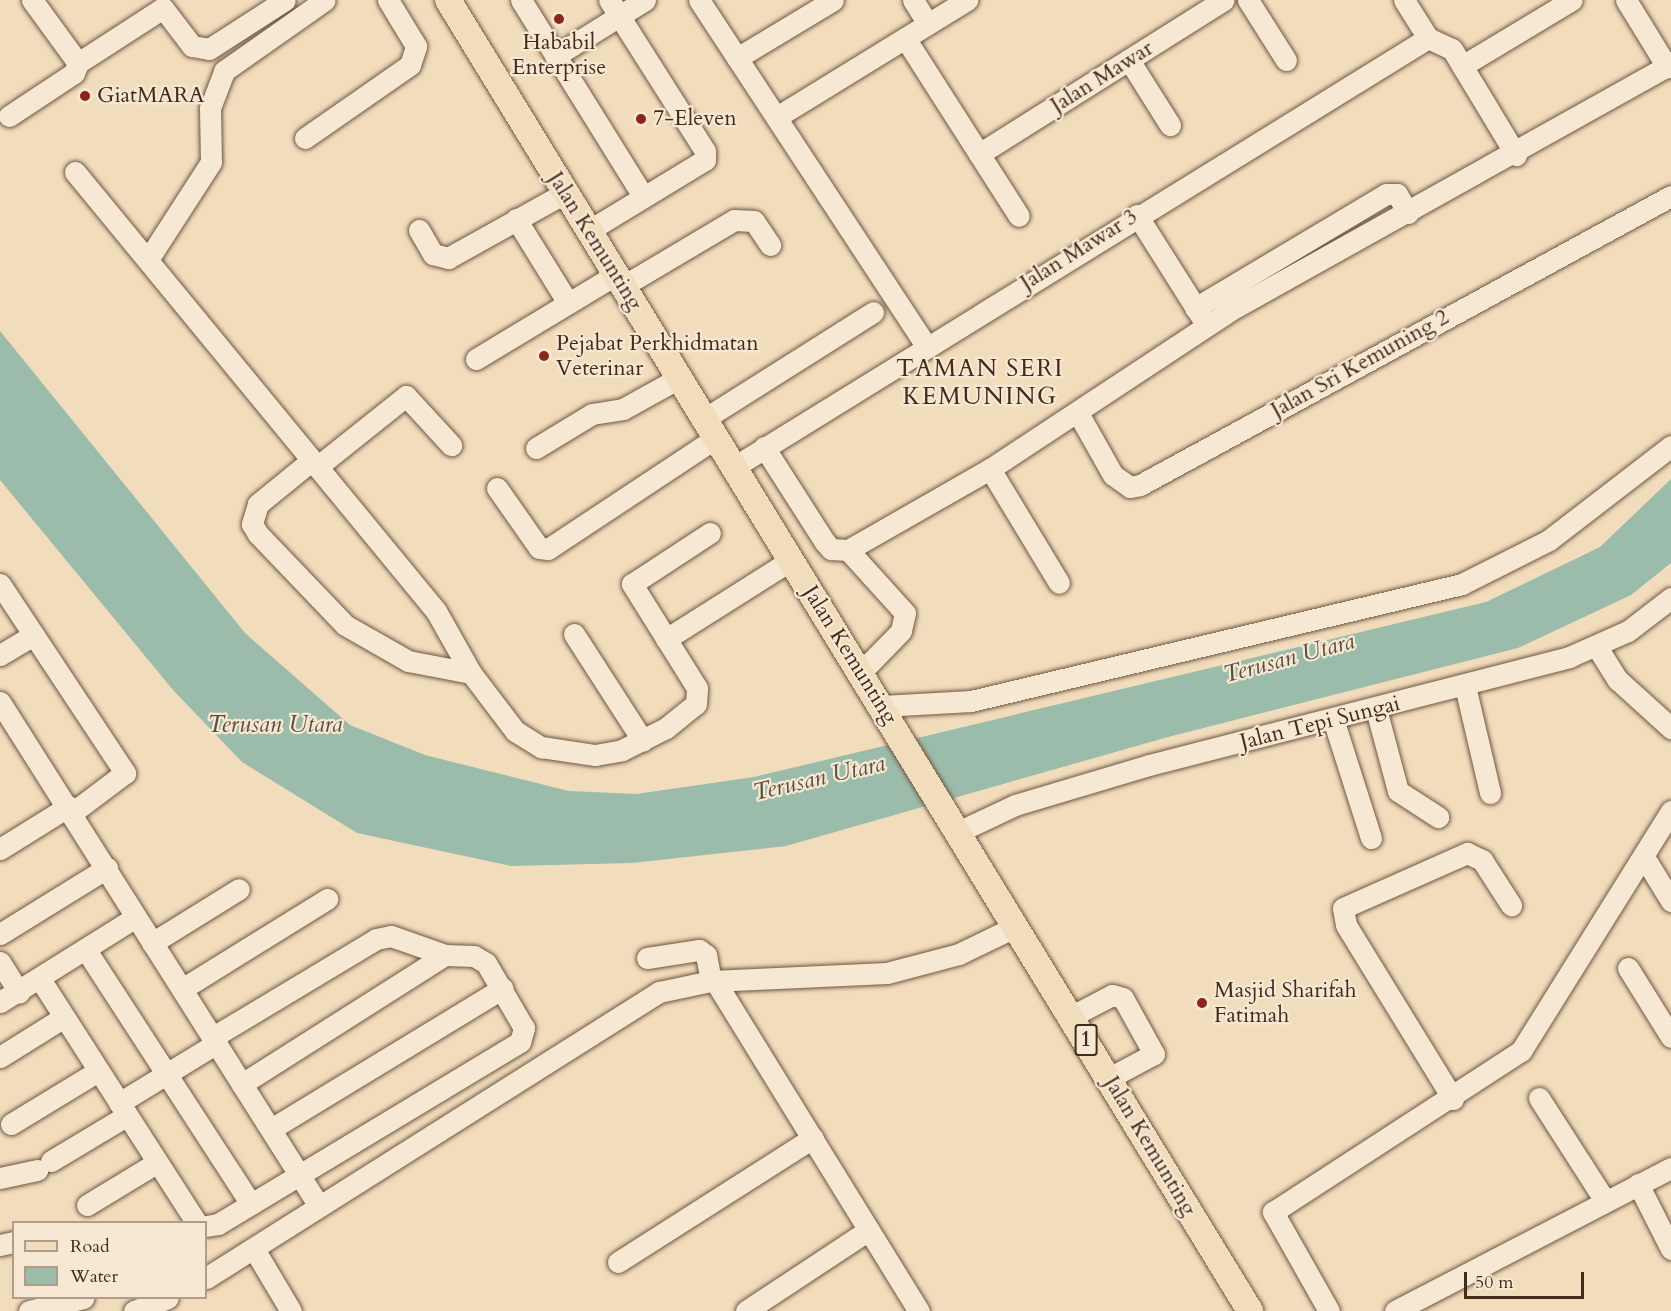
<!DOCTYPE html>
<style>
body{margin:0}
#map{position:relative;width:1671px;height:1311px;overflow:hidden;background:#f1dcbb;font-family:Cardo,serif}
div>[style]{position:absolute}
.water>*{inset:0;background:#9cbcab}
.roads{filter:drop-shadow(0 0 2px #6f5642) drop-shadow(0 0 2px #6f5642)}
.minor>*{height:21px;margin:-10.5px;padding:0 10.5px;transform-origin:10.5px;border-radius:10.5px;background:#f6e8d3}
.major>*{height:26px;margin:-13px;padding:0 13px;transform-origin:13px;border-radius:13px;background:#f1dcbb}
.dots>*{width:16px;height:16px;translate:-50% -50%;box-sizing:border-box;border:3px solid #f6e8d3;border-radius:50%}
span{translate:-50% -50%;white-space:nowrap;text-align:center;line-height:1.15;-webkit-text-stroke:4.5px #f6e8d3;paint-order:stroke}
.shield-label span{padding:2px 4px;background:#f6e8d3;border:2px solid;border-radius:4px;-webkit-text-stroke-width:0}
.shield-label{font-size:21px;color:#442a1a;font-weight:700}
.poi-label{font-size:22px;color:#442a1a}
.left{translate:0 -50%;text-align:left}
.street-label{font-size:22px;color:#442a1a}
.neighbourhood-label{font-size:24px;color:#442a1a;letter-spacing:1.5px}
.water-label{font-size:24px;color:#5a4e3e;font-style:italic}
.legend{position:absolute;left:12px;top:1221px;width:195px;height:78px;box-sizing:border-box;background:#f6e8d3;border:2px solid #af9c89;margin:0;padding:8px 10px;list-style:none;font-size:18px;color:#442a1a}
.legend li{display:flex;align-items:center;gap:12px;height:30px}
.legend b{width:30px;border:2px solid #af9c89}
.scale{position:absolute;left:1464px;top:1272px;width:120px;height:27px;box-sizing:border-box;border:3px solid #442a1a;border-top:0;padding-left:8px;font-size:18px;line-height:21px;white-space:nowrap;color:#442a1a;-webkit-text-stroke:4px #f6e8d3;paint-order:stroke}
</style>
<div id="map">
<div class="water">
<i style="clip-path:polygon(0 331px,245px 633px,350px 725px,425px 755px,569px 791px,636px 794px,754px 777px,1486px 602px,1600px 547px,1671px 479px,1671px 563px,1631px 595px,1518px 648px,1168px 737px,786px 846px,632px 863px,511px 866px,357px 833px,242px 762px,173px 690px,0 480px)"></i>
</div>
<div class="roads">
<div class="minor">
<i style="left:32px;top:0;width:78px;rotate:53.9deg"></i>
<i style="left:78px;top:63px;width:101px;rotate:-32.9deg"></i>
<i style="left:163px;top:8px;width:48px;rotate:52.7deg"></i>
<i style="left:192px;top:46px;width:17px;rotate:10deg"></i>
<i style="left:209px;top:49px;width:90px;rotate:-32.8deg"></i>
<i style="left:521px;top:0;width:231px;rotate:58.1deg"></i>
<i style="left:699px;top:0;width:413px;rotate:56.7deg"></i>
<i style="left:913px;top:0;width:28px;rotate:58deg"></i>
<i style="left:1248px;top:0;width:71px;rotate:57.7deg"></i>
<i style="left:1404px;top:0;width:45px;rotate:57.7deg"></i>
<i style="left:1626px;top:0;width:79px;rotate:58.5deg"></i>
<i style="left:905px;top:38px;width:211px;rotate:57.4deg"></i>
<i style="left:555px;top:56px;width:106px;rotate:-31.9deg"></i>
<i style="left:737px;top:58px;width:112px;rotate:-31.1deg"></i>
<i style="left:1129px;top:60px;width:77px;rotate:57.8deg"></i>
<i style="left:1462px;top:66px;width:128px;rotate:-31deg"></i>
<i style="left:780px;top:115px;width:220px;rotate:-31.6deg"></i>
<i style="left:9px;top:116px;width:78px;rotate:-33.5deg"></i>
<i style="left:74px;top:73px;width:11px;rotate:-68deg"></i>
<i style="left:305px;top:138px;width:128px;rotate:-34.8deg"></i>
<i style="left:410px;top:65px;width:20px;rotate:-72deg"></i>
<i style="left:416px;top:46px;width:54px;rotate:-121.3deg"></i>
<i style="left:979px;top:154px;width:289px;rotate:-32.2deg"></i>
<i style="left:75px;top:172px;width:568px;rotate:50.57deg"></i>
<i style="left:436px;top:611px;width:71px;rotate:60.6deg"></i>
<i style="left:471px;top:673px;width:73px;rotate:52.8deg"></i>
<i style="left:515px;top:731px;width:31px;rotate:32deg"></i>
<i style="left:541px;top:747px;width:55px;rotate:8.4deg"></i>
<i style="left:595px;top:755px;width:27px;rotate:-10deg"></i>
<i style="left:622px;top:750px;width:49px;rotate:-26.6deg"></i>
<i style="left:666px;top:728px;width:38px;rotate:-39deg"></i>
<i style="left:696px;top:704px;width:16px;rotate:-86deg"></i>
<i style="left:697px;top:688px;width:123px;rotate:-122deg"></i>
<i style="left:632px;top:584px;width:93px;rotate:-33.2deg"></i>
<i style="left:1137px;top:215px;width:122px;rotate:57.7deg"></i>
<i style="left:516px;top:219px;width:99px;rotate:58.2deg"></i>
<i style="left:419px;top:230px;width:28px;rotate:60deg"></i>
<i style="left:433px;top:254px;width:16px;rotate:15deg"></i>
<i style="left:448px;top:258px;width:134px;rotate:-29.1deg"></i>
<i style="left:588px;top:231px;width:137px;rotate:-31.3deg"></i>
<i style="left:705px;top:160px;width:9px;rotate:-90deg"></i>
<i style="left:705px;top:151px;width:179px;rotate:-122.4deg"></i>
<i style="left:149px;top:258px;width:114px;rotate:-57.1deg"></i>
<i style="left:211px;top:162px;width:54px;rotate:-91.1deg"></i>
<i style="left:210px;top:108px;width:40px;rotate:-69deg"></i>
<i style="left:224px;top:71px;width:123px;rotate:-35.1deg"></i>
<i style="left:623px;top:286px;width:129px;rotate:-30.7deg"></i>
<i style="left:734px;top:220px;width:20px;rotate:3deg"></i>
<i style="left:754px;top:221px;width:29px;rotate:56deg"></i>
<i style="left:1195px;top:308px;width:222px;rotate:-30.8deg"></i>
<i style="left:1386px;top:194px;width:11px"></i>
<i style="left:1397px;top:194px;width:22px;rotate:60deg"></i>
<i style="left:476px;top:359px;width:162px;rotate:-31.1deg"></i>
<i style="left:1078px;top:413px;width:71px;rotate:60.6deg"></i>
<i style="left:1113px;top:475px;width:21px;rotate:35deg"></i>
<i style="left:1130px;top:487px;width:10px;rotate:-11deg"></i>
<i style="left:1140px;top:485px;width:605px;rotate:-28.56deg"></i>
<i style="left:704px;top:419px;width:200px;rotate:-32.3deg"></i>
<i style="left:764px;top:447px;width:112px;rotate:57.4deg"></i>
<i style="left:824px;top:541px;width:11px;rotate:49deg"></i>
<i style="left:831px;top:549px;width:17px;rotate:3deg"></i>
<i style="left:848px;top:550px;width:163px;rotate:-29.7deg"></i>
<i style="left:990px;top:469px;width:295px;rotate:-33.4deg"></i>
<i style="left:1236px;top:307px;width:498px;rotate:-29.2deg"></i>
<i style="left:536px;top:448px;width:66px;rotate:-31.3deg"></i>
<i style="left:592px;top:414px;width:31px;rotate:-9deg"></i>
<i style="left:623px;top:409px;width:64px;rotate:-29deg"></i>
<i style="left:312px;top:460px;width:70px;rotate:140.8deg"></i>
<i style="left:258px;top:504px;width:21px;rotate:107deg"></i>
<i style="left:252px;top:524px;width:12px;rotate:59deg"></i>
<i style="left:258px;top:534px;width:126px;rotate:46.3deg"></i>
<i style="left:345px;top:625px;width:73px;rotate:29.7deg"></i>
<i style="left:408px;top:661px;width:64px;rotate:10.8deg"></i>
<i style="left:317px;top:467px;width:114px;rotate:-38.6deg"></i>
<i style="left:406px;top:396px;width:67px;rotate:47.4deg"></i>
<i style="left:734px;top:467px;width:816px;rotate:-31.72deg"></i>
<i style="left:1428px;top:38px;width:26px;rotate:25deg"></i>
<i style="left:1452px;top:49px;width:124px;rotate:58.9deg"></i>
<i style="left:990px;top:469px;width:133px;rotate:58.8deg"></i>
<i style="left:497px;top:488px;width:73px;rotate:55deg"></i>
<i style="left:539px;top:548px;width:9px;rotate:6deg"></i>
<i style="left:548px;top:549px;width:201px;rotate:-33.5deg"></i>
<i style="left:848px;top:550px;width:85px;rotate:47.9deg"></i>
<i style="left:905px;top:613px;width:18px;rotate:103deg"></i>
<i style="left:901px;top:631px;width:57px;rotate:134.3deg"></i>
<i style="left:0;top:584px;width:227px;rotate:56.5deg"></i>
<i style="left:125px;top:773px;width:65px;rotate:143.1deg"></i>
<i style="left:574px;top:634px;width:127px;rotate:57.2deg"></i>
<i style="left:666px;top:639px;width:148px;rotate:-32.3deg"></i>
<i style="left:1597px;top:647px;width:39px;rotate:58deg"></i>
<i style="left:1618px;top:680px;width:72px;rotate:42.2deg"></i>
<i style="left:0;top:655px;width:39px;rotate:-31deg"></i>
<i style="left:1465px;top:686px;width:110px;rotate:76.8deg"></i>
<i style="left:0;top:702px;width:596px;rotate:57.67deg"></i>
<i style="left:882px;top:706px;width:89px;rotate:-3.2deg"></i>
<i style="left:971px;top:701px;width:505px;rotate:-13.4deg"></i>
<i style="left:1462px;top:584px;width:97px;rotate:-26.8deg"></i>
<i style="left:1549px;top:540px;width:154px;rotate:-37.6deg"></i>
<i style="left:1376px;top:709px;width:85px;rotate:75deg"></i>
<i style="left:1398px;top:791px;width:48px;rotate:33deg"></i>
<i style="left:1333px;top:719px;width:125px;rotate:72.3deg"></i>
<i style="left:960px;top:831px;width:61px;rotate:-25.3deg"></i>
<i style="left:1015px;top:805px;width:140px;rotate:-16.6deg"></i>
<i style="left:1149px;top:765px;width:434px;rotate:-14.4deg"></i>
<i style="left:1569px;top:657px;width:64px;rotate:-23.8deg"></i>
<i style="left:1628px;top:631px;width:54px;rotate:-37.5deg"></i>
<i style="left:0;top:849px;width:81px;rotate:-31.9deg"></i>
<i style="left:1644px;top:857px;width:52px;rotate:58.5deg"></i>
<i style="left:0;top:934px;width:126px;rotate:-31.7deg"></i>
<i style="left:152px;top:943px;width:102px;rotate:-31.8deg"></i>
<i style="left:86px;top:950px;width:303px;rotate:57deg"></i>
<i style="left:647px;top:958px;width:53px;rotate:-8.7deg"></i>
<i style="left:699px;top:950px;width:9px;rotate:36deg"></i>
<i style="left:706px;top:955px;width:26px;rotate:79deg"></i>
<i style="left:0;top:962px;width:36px;rotate:58deg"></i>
<i style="left:1628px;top:968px;width:81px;rotate:58.1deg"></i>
<i style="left:40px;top:979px;width:289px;rotate:57.3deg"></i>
<i style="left:715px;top:981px;width:388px;rotate:58.3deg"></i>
<i style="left:182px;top:989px;width:171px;rotate:-31.8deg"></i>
<i style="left:0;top:1002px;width:160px;rotate:-32deg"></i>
<i style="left:1072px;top:1016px;width:45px;rotate:-27.7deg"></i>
<i style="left:1112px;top:995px;width:11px;rotate:15deg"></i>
<i style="left:1123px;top:998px;width:64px;rotate:61deg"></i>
<i style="left:1154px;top:1054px;width:51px;rotate:151.9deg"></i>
<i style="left:213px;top:1037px;width:190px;rotate:-31deg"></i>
<i style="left:376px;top:939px;width:15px;rotate:-11deg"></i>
<i style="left:391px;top:936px;width:57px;rotate:19.4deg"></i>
<i style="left:0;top:1057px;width:75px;rotate:-32deg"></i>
<i style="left:1539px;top:1098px;width:122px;rotate:57.3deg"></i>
<i style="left:1453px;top:1099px;width:204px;rotate:-121.6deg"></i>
<i style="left:1346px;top:925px;width:17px;rotate:-100deg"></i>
<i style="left:1343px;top:908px;width:136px;rotate:-23.9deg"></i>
<i style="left:1467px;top:853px;width:17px;rotate:25deg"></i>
<i style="left:1482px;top:860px;width:54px;rotate:57.2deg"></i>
<i style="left:119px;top:1103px;width:115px;rotate:-31.5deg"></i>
<i style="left:11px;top:1124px;width:102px;rotate:-31.3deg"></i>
<i style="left:271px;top:1129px;width:271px;rotate:-31.3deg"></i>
<i style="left:51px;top:1161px;width:87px;rotate:-31deg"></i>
<i style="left:0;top:1178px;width:38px;rotate:-12deg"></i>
<i style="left:1638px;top:1184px;width:73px;rotate:63.1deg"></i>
<i style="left:87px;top:1205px;width:81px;rotate:-31.3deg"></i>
<i style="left:206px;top:1226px;width:12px;rotate:-9deg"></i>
<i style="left:218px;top:1224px;width:353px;rotate:-31.1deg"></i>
<i style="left:520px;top:1042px;width:15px;rotate:-74deg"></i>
<i style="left:524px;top:1028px;width:75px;rotate:-120.3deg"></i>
<i style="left:486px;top:963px;width:14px;rotate:-150deg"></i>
<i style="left:474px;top:956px;width:29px;rotate:-178deg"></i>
<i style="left:445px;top:955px;width:241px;rotate:147.6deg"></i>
<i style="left:0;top:1245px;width:14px;rotate:-12deg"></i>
<i style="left:254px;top:1249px;width:72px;rotate:59.2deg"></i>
<i style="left:618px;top:1262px;width:231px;rotate:-32.5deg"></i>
<i style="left:206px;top:1278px;width:536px;rotate:-32.27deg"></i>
<i style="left:659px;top:992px;width:53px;rotate:-11.9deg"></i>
<i style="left:711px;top:981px;width:176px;rotate:-2.6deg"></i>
<i style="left:887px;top:973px;width:74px;rotate:-14.8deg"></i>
<i style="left:959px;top:954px;width:64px;rotate:-25.8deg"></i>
<i style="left:29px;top:1311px;width:56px;rotate:-13.5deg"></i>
<i style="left:134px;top:1311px;width:36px;rotate:-21deg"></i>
<i style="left:746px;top:1311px;width:147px;rotate:-33.4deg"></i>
<i style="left:1329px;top:1311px;width:114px;rotate:-119.5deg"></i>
<i style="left:1273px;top:1212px;width:296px;rotate:-33deg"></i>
<i style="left:1521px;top:1051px;width:283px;rotate:-58deg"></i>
<i style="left:1395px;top:1311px;width:311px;rotate:-27.4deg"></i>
</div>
<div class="major">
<i style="left:448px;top:0;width:1537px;rotate:58.54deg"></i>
</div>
</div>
<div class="dots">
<i style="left:559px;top:19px;background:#8f2418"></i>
<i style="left:85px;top:96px;background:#8f2418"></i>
<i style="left:641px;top:119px;background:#8f2418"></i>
<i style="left:544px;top:356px;background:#8f2418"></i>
<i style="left:1202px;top:1003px;background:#8f2418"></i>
</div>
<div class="shield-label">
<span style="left:1086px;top:1040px">1</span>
</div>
<div class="poi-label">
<span style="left:559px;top:55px">Hababil<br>Enterprise</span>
<span class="left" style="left:97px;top:96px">GiatMARA</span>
<span class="left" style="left:653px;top:119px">7-Eleven</span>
<span class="left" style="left:556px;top:356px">Pejabat Perkhidmatan<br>Veterinar</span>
<span class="left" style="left:1214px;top:1003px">Masjid Sharifah<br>Fatimah</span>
</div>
<div class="street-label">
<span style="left:1102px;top:77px;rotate:-32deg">Jalan Mawar</span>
<span style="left:595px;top:241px;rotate:58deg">Jalan Kemunting</span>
<span style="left:1079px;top:250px;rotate:-32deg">Jalan Mawar 3</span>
<span style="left:1360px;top:364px;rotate:-29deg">Jalan Sri Kemuning 2</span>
<span style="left:850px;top:655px;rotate:58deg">Jalan Kemunting</span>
<span style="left:1320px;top:723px;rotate:-14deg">Jalan Tepi Sungai</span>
<span style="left:1150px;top:1146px;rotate:59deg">Jalan Kemunting</span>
</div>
<div class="neighbourhood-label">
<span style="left:980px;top:383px">TAMAN SERI<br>KEMUNING</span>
</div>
<div class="water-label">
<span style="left:1289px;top:658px;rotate:-15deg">Terusan Utara</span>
<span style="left:275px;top:725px">Terusan Utara</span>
<span style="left:819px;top:778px;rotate:-13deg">Terusan Utara</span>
</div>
<ul class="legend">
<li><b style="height:8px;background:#f1dcbb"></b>Road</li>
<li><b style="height:16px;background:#9cbcab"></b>Water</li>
</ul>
<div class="scale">50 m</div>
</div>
